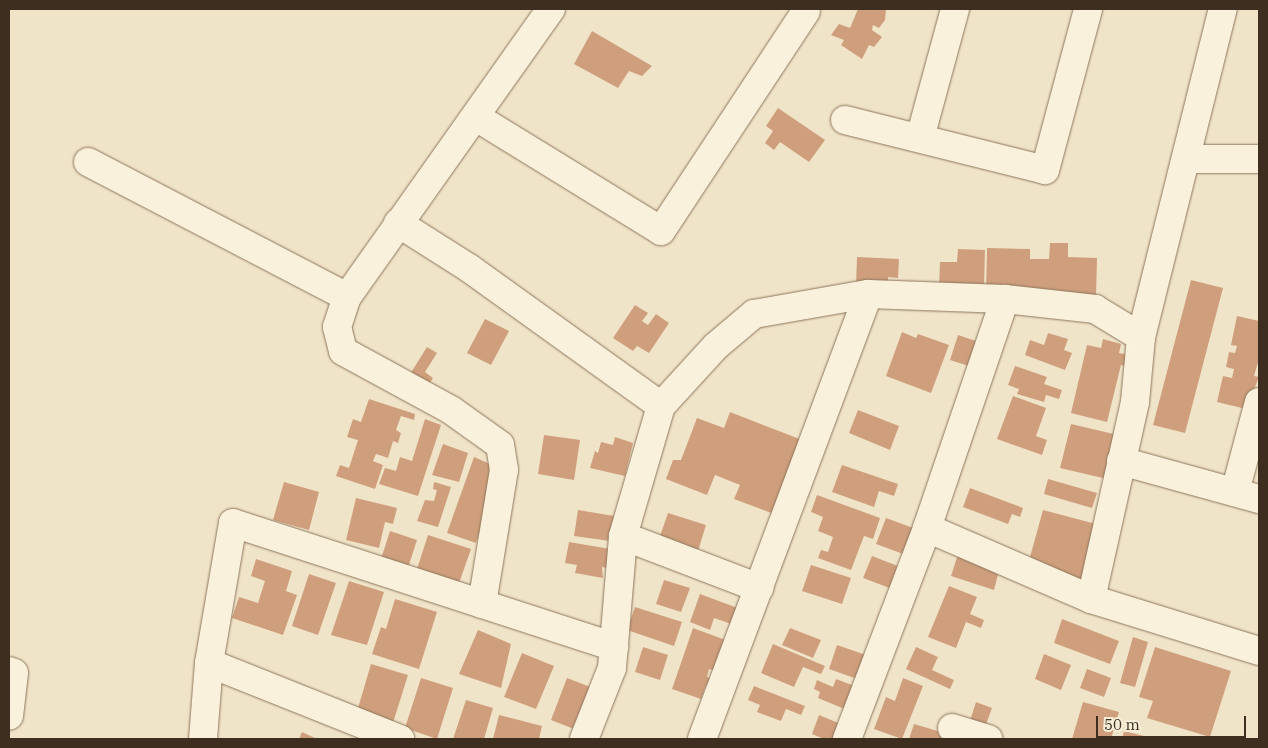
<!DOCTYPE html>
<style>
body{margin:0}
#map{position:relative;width:1268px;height:748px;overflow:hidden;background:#f0e4c8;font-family:"IBM Plex Serif",serif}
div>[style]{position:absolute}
.building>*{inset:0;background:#cf9f7d}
.roads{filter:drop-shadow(0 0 1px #8d765c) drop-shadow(0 0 1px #8d765c)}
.minor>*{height:28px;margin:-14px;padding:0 14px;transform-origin:14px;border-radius:14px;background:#faf1dc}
span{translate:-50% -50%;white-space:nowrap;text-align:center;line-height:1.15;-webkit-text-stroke:4px #f7eed8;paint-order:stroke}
.frame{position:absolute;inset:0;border:10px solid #3d2e20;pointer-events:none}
.scale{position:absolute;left:1096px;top:716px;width:150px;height:22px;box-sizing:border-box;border:2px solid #3d2e20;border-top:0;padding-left:6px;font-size:15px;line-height:18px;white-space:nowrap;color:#3d2e20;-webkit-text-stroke:4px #f7eed8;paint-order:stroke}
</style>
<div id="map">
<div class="building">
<i style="clip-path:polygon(858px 9px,886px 9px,885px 20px,879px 28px,873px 25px,872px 30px,882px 37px,874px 47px,869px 45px,862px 59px,841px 45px,844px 40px,831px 35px,839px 24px,850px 28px)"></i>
<i style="clip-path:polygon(592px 31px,652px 66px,642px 76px,629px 71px,618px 88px,574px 64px)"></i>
<i style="clip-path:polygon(778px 108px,825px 140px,809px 162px,780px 142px,774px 150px,765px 143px,773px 131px,766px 126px)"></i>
<i style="clip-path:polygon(1050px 243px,1068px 243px,1068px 257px,1097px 258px,1096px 298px,986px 295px,987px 248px,1030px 249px,1030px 259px,1049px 259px)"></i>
<i style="clip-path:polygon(958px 249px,985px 250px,984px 289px,939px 287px,940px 262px,957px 262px)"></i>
<i style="clip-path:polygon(857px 257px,899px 259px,898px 278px,888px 277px,888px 286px,856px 285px)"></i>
<i style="clip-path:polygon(1191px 280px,1223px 288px,1185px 433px,1153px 425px)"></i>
<i style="clip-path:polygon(635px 305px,648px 313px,642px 321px,648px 325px,656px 314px,669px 323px,649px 353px,637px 346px,633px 351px,613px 338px)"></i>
<i style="clip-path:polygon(1237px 316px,1259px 321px,1259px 359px,1254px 376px,1259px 377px,1246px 409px,1217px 402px,1223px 376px,1232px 378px,1234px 369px,1226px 367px,1229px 352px,1235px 353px,1237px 346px,1231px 345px)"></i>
<i style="clip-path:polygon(485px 319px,509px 331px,491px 365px,467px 353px)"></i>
<i style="clip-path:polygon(902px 332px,916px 338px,918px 334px,949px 345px,931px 393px,886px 376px)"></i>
<i style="clip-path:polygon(1048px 333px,1068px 339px,1064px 350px,1072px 353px,1065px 370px,1025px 355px,1030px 340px,1044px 345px)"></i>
<i style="clip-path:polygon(958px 335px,976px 341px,972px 352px,980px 354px,975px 368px,950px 360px)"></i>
<i style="clip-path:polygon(1103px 339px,1121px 344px,1119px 353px,1129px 355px,1126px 366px,1121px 365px,1107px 422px,1071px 413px,1087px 345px,1101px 348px)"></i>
<i style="clip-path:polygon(427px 347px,437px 353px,425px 372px,433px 378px,428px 386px,407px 379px)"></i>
<i style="clip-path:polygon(1015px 366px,1047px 377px,1044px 384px,1062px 390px,1059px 399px,1046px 395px,1044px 402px,1017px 394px,1019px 389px,1008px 385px)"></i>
<i style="clip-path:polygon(1013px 396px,1046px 408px,1036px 436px,1047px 440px,1042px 455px,997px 439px)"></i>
<i style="clip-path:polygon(369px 399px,415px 414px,414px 420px,401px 416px,396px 430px,401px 433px,398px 443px,393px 441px,388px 458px,376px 454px,373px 461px,383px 465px,375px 489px,336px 476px,340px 465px,349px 468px,358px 440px,347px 437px,353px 419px,361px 422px)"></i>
<i style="clip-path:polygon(858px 410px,899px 426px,890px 450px,849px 433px)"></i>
<i style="clip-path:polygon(730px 412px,810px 443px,782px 517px,734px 499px,740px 485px,715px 475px,707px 495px,666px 479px,673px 460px,681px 460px,697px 418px,724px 428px)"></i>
<i style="clip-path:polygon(425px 419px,441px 425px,418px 496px,379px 484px,385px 468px,396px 471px,400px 457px,412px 461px)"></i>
<i style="clip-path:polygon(1071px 424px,1118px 435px,1107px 479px,1060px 468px)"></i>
<i style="clip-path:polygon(544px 435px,580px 440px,574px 480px,538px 474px)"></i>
<i style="clip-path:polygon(615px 437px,633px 443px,625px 476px,590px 468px,595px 451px,598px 453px,601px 442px,613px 445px)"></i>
<i style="clip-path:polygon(443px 444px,468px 453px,459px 482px,432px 475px)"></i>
<i style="clip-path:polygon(474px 457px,490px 464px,498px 476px,476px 543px,447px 533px)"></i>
<i style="clip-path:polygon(842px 465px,898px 484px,894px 496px,879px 491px,874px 507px,832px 492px)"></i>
<i style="clip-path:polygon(1048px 479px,1097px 493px,1092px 508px,1044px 494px)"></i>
<i style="clip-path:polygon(284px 482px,319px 492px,309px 530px,273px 520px)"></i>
<i style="clip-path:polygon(434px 482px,451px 487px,438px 527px,417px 521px,425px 500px,434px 501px,437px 490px,433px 489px)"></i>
<i style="clip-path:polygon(970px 488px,1023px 508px,1020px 517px,1012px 514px,1008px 524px,963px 507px)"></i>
<i style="clip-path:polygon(817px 495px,880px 518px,873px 539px,864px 536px,851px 570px,818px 558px,821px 550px,828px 552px,833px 537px,818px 531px,823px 517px,811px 512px)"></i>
<i style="clip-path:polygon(356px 498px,397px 508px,393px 524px,385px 522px,379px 548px,346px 540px)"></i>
<i style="clip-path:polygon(578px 510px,614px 516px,610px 541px,574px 536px)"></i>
<i style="clip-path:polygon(1043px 510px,1096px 524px,1090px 537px,1093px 549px,1083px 584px,1027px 568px)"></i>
<i style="clip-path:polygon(668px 513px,706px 525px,698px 551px,659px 539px)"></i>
<i style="clip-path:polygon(886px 518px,916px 529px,906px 555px,876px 544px)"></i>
<i style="clip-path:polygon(390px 531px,417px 540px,408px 568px,381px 559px)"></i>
<i style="clip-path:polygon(428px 535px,471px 549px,458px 586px,416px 572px)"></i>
<i style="clip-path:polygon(569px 542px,616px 550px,612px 569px,602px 567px,603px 578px,575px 573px,577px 565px,565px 563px)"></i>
<i style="clip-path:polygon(960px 548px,1001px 563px,994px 590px,951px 576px)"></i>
<i style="clip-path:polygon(872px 556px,903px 568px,895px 590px,863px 578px)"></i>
<i style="clip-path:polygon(256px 559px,292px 571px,286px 591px,297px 595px,283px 635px,232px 618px,239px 597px,258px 603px,265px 581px,251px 576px)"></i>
<i style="clip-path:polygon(811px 565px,851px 578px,842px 604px,802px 591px)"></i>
<i style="clip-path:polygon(309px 574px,336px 583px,318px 635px,292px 626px)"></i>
<i style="clip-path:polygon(664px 580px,690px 588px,681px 612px,656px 604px)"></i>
<i style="clip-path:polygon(349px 581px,384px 592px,367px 645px,331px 635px)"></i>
<i style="clip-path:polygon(949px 586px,977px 597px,970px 614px,984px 620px,981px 628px,966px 622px,956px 648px,928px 637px)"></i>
<i style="clip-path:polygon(700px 594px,743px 610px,737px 626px,714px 618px,710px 630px,690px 622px)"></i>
<i style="clip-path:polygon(395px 599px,437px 612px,419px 669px,372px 654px,381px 627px,386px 629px)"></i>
<i style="clip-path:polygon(635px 607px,682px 622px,674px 646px,627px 630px)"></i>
<i style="clip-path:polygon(1062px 619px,1119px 641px,1110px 664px,1054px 643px)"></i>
<i style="clip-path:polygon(693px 628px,731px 642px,721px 673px,709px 669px,707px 677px,718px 681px,715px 688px,706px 685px,701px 699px,672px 689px)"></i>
<i style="clip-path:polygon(790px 628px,821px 640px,813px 658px,782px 645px)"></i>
<i style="clip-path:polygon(478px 630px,511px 644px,501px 688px,459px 674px)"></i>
<i style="clip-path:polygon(1133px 637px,1148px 642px,1135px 687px,1120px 683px)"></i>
<i style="clip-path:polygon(773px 644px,825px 666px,821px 674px,803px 667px,794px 687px,761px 673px)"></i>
<i style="clip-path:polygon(837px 645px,869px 656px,860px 680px,829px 669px)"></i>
<i style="clip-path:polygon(643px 647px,668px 655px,660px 680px,635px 672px)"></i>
<i style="clip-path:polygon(916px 647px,938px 657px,932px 670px,954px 680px,950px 689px,906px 669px)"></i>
<i style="clip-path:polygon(1155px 647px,1231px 671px,1210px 737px,1147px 718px,1153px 701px,1139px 697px)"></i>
<i style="clip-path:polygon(522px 653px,554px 666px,536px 709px,504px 697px)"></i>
<i style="clip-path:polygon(1044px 654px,1071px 665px,1061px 690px,1035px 679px)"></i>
<i style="clip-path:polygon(371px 664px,408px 675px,392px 726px,356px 715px)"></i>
<i style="clip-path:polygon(1087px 669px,1111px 678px,1104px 697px,1080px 688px)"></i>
<i style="clip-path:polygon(421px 678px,453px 688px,437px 739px,405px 728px)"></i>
<i style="clip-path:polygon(567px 678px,593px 688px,579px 731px,551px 720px)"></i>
<i style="clip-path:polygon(903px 678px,923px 686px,902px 739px,874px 729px,886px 697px,895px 701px)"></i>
<i style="clip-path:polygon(836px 679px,857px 687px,847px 710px,818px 698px,820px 692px,814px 689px,817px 680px,833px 687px)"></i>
<i style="clip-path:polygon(754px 686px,805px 706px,801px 715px,786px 709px,781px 721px,757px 712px,760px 705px,748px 700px)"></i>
<i style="clip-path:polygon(466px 700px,493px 708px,484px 739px,453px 739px)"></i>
<i style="clip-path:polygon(976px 702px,992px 708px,984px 730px,969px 724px)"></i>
<i style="clip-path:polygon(1083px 702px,1119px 712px,1111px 739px,1072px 739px)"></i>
<i style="clip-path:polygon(499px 715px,542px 726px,539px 739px,493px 739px)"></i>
<i style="clip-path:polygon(819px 715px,843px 725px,838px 739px,824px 739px,812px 734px)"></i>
<i style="clip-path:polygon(914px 724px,948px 734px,946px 739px,909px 739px)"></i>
<i style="clip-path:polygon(1124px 731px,1156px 739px,1122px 739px)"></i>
<i style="clip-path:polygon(302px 732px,317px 739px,299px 739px)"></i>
</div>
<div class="roads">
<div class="minor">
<i style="left:476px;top:117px;width:217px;rotate:31.6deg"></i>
<i style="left:661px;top:231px;width:263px;rotate:-56.6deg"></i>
<i style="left:845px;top:120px;width:206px;rotate:14deg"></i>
<i style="left:1045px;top:170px;width:167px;rotate:-75deg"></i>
<i style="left:920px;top:138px;width:134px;rotate:-74.8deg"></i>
<i style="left:1186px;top:159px;width:73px"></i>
<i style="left:88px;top:162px;width:292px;rotate:27.5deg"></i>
<i style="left:398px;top:223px;width:84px;rotate:32.4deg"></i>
<i style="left:469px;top:268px;width:236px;rotate:35.7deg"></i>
<i style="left:1121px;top:461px;width:143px;rotate:15.4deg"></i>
<i style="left:1235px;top:492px;width:93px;rotate:-75.1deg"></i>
<i style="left:927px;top:528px;width:179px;rotate:23.4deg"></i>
<i style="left:1091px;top:599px;width:176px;rotate:17.2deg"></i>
<i style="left:623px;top:536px;width:146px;rotate:20.9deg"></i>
<i style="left:1091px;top:599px;width:202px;rotate:-77.4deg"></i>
<i style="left:1135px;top:402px;width:65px;rotate:-84.7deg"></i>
<i style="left:482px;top:604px;width:136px;rotate:-80.7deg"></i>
<i style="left:504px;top:470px;width:25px;rotate:-99deg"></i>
<i style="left:500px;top:445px;width:60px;rotate:-144.5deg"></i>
<i style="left:451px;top:410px;width:123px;rotate:-151.4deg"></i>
<i style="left:343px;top:351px;width:25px;rotate:-104deg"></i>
<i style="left:337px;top:327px;width:32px;rotate:-72deg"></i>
<i style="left:347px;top:297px;width:353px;rotate:-54.7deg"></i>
<i style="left:209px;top:663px;width:206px;rotate:21.7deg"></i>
<i style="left:9px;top:671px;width:5px;rotate:22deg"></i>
<i style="left:14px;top:673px;width:43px;rotate:96.6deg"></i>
<i style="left:952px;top:728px;width:38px;rotate:17deg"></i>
<i style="left:203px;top:739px;width:76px;rotate:-85.5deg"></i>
<i style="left:209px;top:663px;width:142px;rotate:-80.3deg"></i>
<i style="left:233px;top:523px;width:401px;rotate:18deg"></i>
<i style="left:584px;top:739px;width:76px;rotate:-68.5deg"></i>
<i style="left:612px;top:668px;width:132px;rotate:-85.2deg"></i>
<i style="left:623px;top:536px;width:135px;rotate:-73.7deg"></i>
<i style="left:661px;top:406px;width:81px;rotate:-47.5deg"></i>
<i style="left:716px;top:346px;width:50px;rotate:-40.1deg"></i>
<i style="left:754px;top:314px;width:116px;rotate:-10deg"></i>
<i style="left:868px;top:294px;width:137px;rotate:2.1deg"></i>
<i style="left:1005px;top:299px;width:91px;rotate:6.3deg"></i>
<i style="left:1095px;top:309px;width:54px;rotate:31.3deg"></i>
<i style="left:1141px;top:337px;width:338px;rotate:-76deg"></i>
<i style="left:702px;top:739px;width:475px;rotate:-69.5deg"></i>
<i style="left:847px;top:739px;width:226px;rotate:-69.2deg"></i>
<i style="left:927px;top:528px;width:242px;rotate:-71.2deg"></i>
</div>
</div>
<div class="frame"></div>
<div class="scale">50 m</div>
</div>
